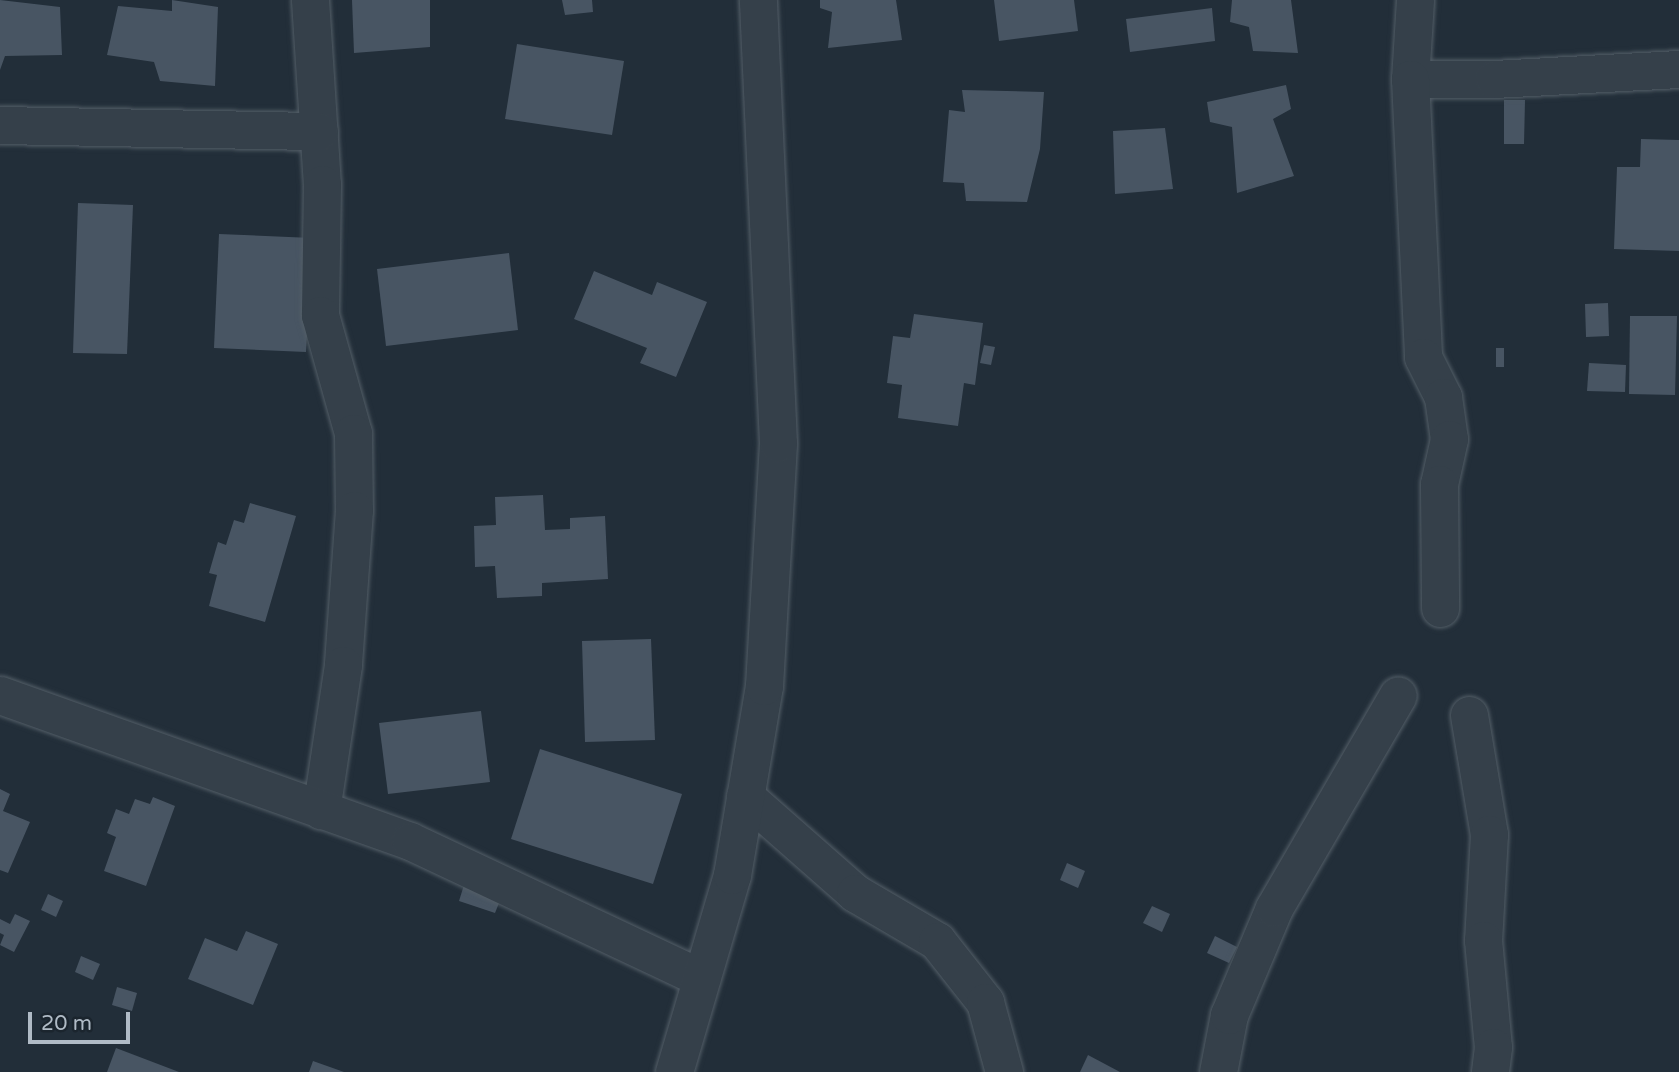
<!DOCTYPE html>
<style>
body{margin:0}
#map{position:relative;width:1679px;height:1072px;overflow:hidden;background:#222e39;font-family:"Varela Round",sans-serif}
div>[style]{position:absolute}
.building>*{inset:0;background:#485563}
.roads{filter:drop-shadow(0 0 2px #535e67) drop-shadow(0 0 2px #535e67)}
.minor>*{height:37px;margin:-18.5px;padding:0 18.5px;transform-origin:18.5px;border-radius:18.5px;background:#35404a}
span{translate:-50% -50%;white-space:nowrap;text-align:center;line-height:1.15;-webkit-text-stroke:6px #1b252e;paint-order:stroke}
.scale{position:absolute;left:28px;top:1012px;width:102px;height:32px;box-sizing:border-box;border:4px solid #b0bbc6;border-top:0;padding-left:9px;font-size:21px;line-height:24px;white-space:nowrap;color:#b0bbc6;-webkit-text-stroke:5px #1b252e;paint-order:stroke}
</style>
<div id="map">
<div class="building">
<i style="clip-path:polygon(0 0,60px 7px,62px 55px,5px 56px,0 70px)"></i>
<i style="clip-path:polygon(172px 0,218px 7px,215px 86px,160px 81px,154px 62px,107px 55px,118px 6px,172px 11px)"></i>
<i style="clip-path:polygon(352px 0,430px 0,430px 47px,354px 53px)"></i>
<i style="clip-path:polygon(562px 0,592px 0,593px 12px,565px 15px)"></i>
<i style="clip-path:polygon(820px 0,896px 0,902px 40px,828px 48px,832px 12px,820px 8px)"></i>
<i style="clip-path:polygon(994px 0,1074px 0,1078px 31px,999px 41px)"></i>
<i style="clip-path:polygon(1232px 0,1291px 0,1298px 53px,1253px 51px,1249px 27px,1230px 22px)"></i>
<i style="clip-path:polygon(1212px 8px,1215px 41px,1130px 52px,1126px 19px)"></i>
<i style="clip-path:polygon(517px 44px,624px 61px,612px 135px,505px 119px)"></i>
<i style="clip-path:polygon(1286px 85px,1291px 109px,1273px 119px,1294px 176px,1237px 193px,1232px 127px,1210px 122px,1207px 102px)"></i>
<i style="clip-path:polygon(962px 90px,1044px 92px,1040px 149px,1027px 202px,966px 201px,964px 183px,943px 182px,949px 110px,965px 112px)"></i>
<i style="clip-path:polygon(1504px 100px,1525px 100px,1524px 144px,1504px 144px)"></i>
<i style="clip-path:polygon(1165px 128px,1173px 189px,1115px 194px,1113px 131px)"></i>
<i style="clip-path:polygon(1641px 139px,1679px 140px,1679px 251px,1614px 249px,1617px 167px,1640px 167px)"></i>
<i style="clip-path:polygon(78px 203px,133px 205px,127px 354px,73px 353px)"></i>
<i style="clip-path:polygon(219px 234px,312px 238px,306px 352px,214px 348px)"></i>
<i style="clip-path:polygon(509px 253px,518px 330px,386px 346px,377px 269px)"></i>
<i style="clip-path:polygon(594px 271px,652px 295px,657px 282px,707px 302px,676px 377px,640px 363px,647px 348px,574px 319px)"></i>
<i style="clip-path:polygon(1608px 303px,1609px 336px,1586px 337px,1585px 304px)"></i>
<i style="clip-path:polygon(914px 314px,983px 323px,975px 385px,964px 383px,958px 426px,898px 418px,902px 385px,887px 383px,893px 336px,910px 338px)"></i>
<i style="clip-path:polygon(1630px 316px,1677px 316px,1675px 395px,1629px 394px)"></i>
<i style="clip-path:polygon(984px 345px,995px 347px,991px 365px,980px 363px)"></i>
<i style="clip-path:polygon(1496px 348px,1504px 348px,1504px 367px,1496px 367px)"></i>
<i style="clip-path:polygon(1589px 363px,1626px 365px,1625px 392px,1587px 391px)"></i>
<i style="clip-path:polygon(543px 495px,545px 530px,570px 529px,570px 518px,605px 516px,608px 579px,542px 583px,542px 596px,497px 598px,495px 566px,475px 567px,474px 526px,496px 525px,495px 497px)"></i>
<i style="clip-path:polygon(250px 503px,296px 516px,265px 622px,209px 606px,217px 575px,209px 573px,218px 542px,226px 545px,234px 520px,244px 523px)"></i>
<i style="clip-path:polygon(651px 639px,655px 740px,585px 742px,582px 641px)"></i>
<i style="clip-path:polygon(481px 711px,490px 782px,388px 794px,379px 723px)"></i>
<i style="clip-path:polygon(540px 749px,682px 794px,653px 884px,511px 839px)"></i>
<i style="clip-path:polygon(0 789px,10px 794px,3px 811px,30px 822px,8px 873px,0 870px)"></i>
<i style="clip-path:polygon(153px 797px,175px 806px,146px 886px,104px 871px,116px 837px,107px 833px,116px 809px,129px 814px,135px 799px,150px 804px)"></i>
<i style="clip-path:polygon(1067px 863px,1085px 871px,1078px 888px,1060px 880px)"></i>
<i style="clip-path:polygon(464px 885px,501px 898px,495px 913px,459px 901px)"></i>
<i style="clip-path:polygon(48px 894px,63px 901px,56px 917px,41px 910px)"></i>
<i style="clip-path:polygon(1152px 906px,1170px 914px,1162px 932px,1143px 923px)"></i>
<i style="clip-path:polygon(15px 914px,30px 921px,14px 952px,0 945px,4px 935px,0 933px,0 919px,10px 924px)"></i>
<i style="clip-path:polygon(246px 931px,278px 944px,253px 1005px,188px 979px,205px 938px,237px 951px)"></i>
<i style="clip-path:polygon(1215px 936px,1237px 947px,1229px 963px,1207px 953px)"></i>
<i style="clip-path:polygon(81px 956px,100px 964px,93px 980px,75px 972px)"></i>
<i style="clip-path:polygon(117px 987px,137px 993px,132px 1011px,112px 1005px)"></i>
<i style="clip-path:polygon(116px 1048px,179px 1072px,107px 1072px)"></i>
<i style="clip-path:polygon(1088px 1055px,1120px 1072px,1080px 1072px)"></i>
<i style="clip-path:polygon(313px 1061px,344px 1072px,309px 1072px)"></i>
</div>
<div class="roads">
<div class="minor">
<i style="left:310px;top:0;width:184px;rotate:86.3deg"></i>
<i style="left:322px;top:184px;width:131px;rotate:90.9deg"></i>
<i style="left:320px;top:315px;width:123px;rotate:74.4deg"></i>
<i style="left:353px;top:433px;width:77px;rotate:89.3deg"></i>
<i style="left:354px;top:510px;width:155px;rotate:94.1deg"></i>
<i style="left:343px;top:665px;width:147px;rotate:98.6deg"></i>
<i style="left:1415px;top:0;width:79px;rotate:93.6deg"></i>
<i style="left:1410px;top:79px;width:84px"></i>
<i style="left:1494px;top:79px;width:185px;rotate:-3.1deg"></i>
<i style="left:1410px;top:79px;width:278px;rotate:87.3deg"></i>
<i style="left:1423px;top:357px;width:45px;rotate:63.4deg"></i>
<i style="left:1443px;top:397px;width:42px;rotate:81.9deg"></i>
<i style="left:1449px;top:439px;width:46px;rotate:102.5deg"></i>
<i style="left:1439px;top:484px;width:124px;rotate:89.5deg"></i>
<i style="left:0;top:125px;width:319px;rotate:1.1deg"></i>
<i style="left:0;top:695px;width:435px;rotate:19.6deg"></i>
<i style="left:410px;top:841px;width:322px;rotate:25.2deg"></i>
<i style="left:1469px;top:715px;width:121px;rotate:80.5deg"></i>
<i style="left:1489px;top:834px;width:106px;rotate:93.2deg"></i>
<i style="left:1483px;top:940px;width:107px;rotate:84.7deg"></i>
<i style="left:1493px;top:1047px;width:25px;rotate:97deg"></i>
<i style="left:745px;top:796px;width:147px;rotate:41.4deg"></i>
<i style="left:855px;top:893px;width:95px;rotate:30.3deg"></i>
<i style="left:937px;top:941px;width:78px;rotate:51.8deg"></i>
<i style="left:985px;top:1002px;width:73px;rotate:74.8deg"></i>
<i style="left:674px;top:1072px;width:205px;rotate:-73.6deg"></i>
<i style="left:732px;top:875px;width:192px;rotate:-80.4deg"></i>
<i style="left:764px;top:686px;width:243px;rotate:-86.7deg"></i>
<i style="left:778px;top:443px;width:443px;rotate:-92.6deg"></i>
<i style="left:1218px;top:1072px;width:58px;rotate:-79.1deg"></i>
<i style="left:1229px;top:1015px;width:116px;rotate:-67.2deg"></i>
<i style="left:1274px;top:908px;width:246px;rotate:-59.8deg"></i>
</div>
</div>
<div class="scale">20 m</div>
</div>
